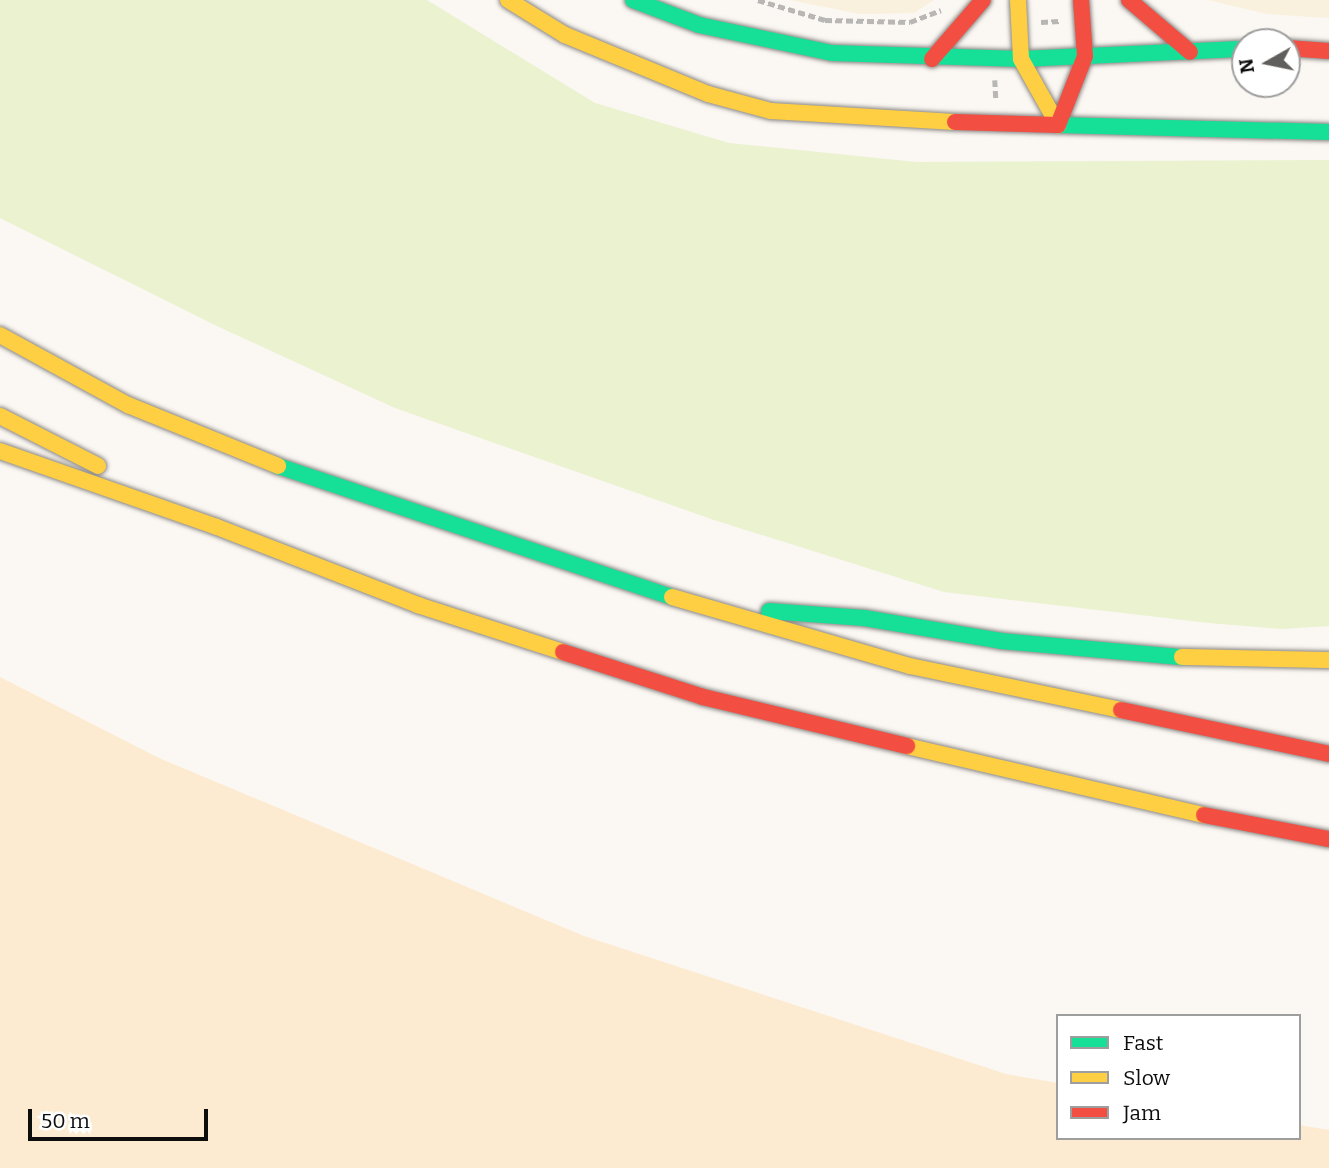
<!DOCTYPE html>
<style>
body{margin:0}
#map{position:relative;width:1329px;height:1168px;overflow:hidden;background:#fbf7f2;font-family:Bitter,serif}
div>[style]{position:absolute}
.farmland>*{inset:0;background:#f9f0dd}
.green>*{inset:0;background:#eaf2d0}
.sand>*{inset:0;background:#fdebd1}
.path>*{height:4.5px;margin-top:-2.25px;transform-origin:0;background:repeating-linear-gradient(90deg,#b8b7b6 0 7px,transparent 0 10.5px)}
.roads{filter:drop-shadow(0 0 2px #8b8987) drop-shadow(0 0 2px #8b8987)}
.fast>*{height:16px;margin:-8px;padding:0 8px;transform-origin:8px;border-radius:8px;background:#16e098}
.slow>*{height:16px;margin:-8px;padding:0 8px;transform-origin:8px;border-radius:8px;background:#ffcf43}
.jam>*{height:16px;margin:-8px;padding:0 8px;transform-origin:8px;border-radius:8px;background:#f24e42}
span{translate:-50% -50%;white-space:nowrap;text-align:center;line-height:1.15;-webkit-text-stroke:7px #fff;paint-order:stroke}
.legend{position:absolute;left:1056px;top:1014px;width:245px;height:126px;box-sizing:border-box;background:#fff;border:2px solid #9e9e9e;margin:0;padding:9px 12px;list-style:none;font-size:21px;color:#0d0d0d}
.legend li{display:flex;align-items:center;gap:14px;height:35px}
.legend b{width:35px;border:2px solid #9e9e9e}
.north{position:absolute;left:1231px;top:28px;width:70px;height:70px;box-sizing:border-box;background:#fff;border:2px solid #9e9e9e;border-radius:50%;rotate:261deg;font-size:19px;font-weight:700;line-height:28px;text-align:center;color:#0d0d0d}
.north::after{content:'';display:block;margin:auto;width:24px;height:32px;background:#605f5d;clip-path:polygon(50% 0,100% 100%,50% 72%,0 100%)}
.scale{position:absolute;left:28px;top:1109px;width:180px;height:32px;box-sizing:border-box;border:4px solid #0d0d0d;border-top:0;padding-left:9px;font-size:21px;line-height:24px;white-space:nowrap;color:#0d0d0d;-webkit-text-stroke:5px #fff;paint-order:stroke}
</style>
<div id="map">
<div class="farmland">
<i style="clip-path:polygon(790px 0,934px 0,914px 13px,860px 14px)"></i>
<i style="clip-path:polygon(1208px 0,1329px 0,1329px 18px,1267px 14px)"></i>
</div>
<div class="green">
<i style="clip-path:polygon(0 0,427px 0,595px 103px,729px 143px,916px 162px,1329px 160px,1329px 626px,1282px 629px,1209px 623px,944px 592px,714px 520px,395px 408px,219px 327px,0 218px)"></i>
</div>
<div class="sand">
<i style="clip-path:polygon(0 677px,159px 758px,584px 936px,1006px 1074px,1058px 1083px,1058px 1138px,1299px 1138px,1299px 1125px,1329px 1130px,1329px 1168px,0 1168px)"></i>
</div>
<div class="path">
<i style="left:758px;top:0;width:70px;rotate:16.6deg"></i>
<i style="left:825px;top:20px;width:85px;rotate:1.3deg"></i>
<i style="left:910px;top:22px;width:33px;rotate:-21deg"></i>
<i style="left:1041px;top:22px;width:19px;rotate:-3deg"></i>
<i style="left:995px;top:80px;width:19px;rotate:87deg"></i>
</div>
<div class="roads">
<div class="fast">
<i style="left:633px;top:0;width:71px;rotate:20.7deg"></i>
<i style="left:699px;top:25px;width:136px;rotate:11.9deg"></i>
<i style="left:832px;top:53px;width:189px;rotate:1.8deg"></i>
<i style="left:1021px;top:59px;width:224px;rotate:-2.6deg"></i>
<i style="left:1058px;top:125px;width:271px;rotate:1.5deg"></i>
<i style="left:278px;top:466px;width:415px;rotate:18.4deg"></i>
<i style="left:769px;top:611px;width:95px;rotate:4.2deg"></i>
<i style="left:864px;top:618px;width:139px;rotate:9.5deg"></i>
<i style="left:1001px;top:641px;width:182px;rotate:5.1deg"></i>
</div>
<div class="slow">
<i style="left:508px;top:0;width:67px;rotate:31.6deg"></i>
<i style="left:565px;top:35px;width:155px;rotate:22.4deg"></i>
<i style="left:708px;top:94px;width:65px;rotate:15.1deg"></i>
<i style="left:771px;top:111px;width:184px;rotate:3.4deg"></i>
<i style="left:1018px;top:0;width:59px;rotate:87.1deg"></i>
<i style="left:1021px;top:59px;width:76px;rotate:60.7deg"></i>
<i style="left:0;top:335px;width:146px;rotate:28.7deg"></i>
<i style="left:128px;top:405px;width:162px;rotate:22.1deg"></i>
<i style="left:0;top:416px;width:110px;rotate:27deg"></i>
<i style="left:0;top:451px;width:230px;rotate:19.3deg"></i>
<i style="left:217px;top:527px;width:216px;rotate:21.2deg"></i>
<i style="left:418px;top:605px;width:152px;rotate:18deg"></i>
<i style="left:672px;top:597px;width:248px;rotate:16.2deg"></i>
<i style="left:910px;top:666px;width:216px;rotate:11.8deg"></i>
<i style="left:1182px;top:657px;width:147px;rotate:1.2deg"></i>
<i style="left:907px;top:746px;width:305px;rotate:13.1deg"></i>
</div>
<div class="jam">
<i style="left:1129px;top:0;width:80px;rotate:40.4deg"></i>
<i style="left:1287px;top:48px;width:42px;rotate:4.1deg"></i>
<i style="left:932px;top:59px;width:78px;rotate:-49.2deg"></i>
<i style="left:955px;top:122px;width:103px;rotate:1.7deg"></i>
<i style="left:1058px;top:125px;width:74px;rotate:-68.6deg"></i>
<i style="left:1085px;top:56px;width:56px;rotate:-94.1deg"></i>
<i style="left:563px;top:652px;width:147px;rotate:17.8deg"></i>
<i style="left:703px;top:697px;width:210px;rotate:13.5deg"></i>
<i style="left:1121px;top:710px;width:213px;rotate:11.9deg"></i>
<i style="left:1204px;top:815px;width:127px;rotate:10.9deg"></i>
</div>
</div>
<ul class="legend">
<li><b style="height:9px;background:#16e098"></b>Fast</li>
<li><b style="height:9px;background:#ffcf43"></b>Slow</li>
<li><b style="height:9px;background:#f24e42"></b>Jam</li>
</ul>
<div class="north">N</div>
<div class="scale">50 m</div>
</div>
